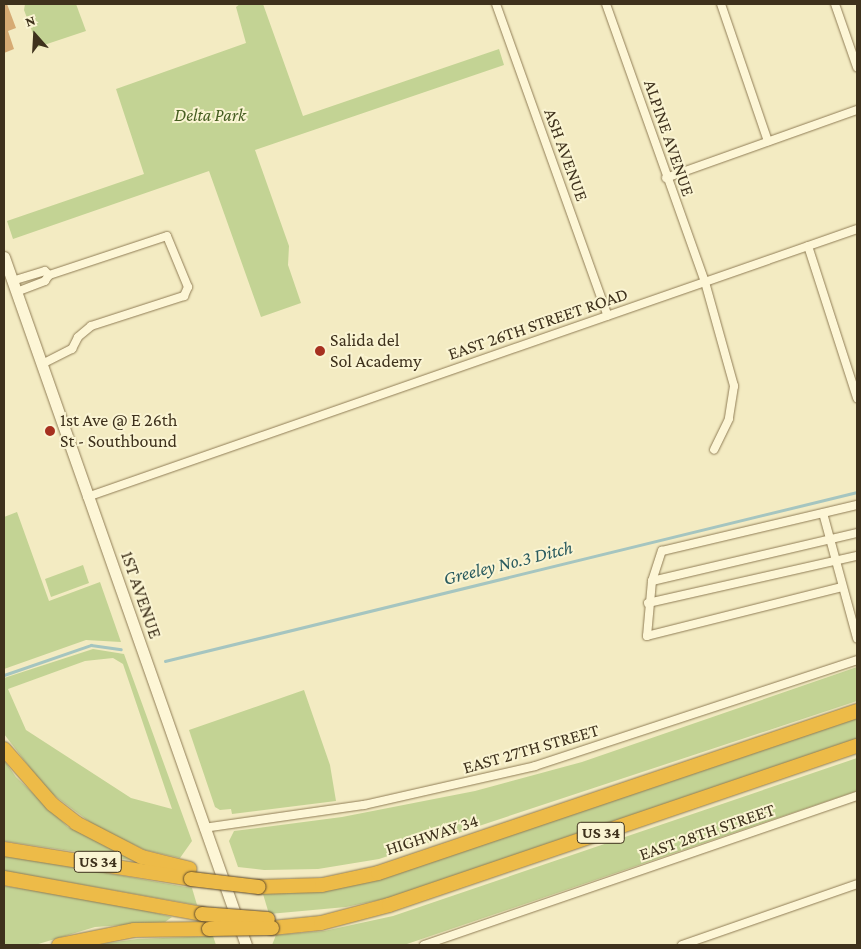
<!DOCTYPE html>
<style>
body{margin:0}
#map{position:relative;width:861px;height:949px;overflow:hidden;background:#f3ebc2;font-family:"Crimson Pro",serif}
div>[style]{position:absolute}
.green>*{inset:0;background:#c3d394}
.stream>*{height:2.5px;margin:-1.25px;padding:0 1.25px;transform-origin:1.25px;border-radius:1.25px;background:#a5c5c0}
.building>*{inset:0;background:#d6aa73}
.roads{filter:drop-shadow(0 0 1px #907d56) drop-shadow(0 0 1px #907d56)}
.street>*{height:8px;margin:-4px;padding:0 4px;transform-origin:4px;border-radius:4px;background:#fdf6d6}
.secondary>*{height:11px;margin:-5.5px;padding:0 5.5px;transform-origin:5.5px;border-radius:5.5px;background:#fdf6d6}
.highway>*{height:14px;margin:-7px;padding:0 7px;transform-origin:7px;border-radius:7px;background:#edbb48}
.bridges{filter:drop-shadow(0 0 1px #5d492b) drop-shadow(0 0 1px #5d492b)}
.highway-bridge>*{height:14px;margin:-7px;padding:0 7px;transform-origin:7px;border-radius:7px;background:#edbb48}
.dots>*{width:14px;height:14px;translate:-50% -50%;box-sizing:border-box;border:2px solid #faf4d2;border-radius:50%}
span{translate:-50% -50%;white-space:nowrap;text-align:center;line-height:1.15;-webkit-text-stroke:4px #faf4d2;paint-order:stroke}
.shield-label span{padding:1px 4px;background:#faf4d2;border:1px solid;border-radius:4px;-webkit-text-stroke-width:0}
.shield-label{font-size:16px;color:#3e311c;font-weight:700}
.park-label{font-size:18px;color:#455d20;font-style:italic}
.street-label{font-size:18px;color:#3e311c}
.poi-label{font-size:18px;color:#3e311c}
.left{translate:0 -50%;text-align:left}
.water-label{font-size:19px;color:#2a5b5f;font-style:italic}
.frame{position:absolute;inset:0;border:5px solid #3e311c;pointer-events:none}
.north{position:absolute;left:10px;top:10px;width:50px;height:50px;-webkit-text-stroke:4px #faf4d2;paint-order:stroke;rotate:341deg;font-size:14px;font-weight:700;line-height:20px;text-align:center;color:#3e311c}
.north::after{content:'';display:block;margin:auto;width:18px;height:22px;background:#3e311c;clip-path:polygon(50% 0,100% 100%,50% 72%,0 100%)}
</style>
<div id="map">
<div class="green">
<i style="clip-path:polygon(25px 4px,76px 4px,86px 31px,38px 47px,24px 10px)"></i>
<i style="clip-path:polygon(240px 4px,263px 4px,303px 116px,499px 49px,504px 65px,255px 150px,289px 246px,288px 265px,301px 303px,261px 317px,209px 171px,13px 239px,7px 221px,144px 174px,116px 89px,246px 43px,236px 7px)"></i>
<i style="clip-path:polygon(17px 512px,49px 601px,100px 582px,121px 642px,86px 640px,4px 669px,4px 517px)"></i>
<i style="clip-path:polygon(83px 565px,89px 583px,51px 597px,45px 579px)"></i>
<i style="clip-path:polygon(evenodd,93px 649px,124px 654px,192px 841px,180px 858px,145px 850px,95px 826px,47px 790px,4px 734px,4px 678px,93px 649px,113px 658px,123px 664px,172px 809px,131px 798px,26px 730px,8px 689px,85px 661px,113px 658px)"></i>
<i style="clip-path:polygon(857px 667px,857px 701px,379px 859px,318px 869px,264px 870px,238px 867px,229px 841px,234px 831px,342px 817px,475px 791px,582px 762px)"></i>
<i style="clip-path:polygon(304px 690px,330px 765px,336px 801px,232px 814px,231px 809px,220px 810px,215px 807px,189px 730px)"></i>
<i style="clip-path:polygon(857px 717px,857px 740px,398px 896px,346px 907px,269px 914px,263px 894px,332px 890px,390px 875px)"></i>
<i style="clip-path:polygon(857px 758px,857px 791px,404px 945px,272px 945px,276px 935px,324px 931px,393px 916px)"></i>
<i style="clip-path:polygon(4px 760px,16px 777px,68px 827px,143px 862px,4px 841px)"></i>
<i style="clip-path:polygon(4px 855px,192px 888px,197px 905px,4px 871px)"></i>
<i style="clip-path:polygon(4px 886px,106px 901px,172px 917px,165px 922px,95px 927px,35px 945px,4px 945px)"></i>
<i style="clip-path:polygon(213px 936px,216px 945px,95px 945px,137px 939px)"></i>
</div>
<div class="stream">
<i style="left:165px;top:661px;width:712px;rotate:-13.72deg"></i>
<i style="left:4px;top:675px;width:92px;rotate:-19deg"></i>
<i style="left:91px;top:645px;width:30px;rotate:8deg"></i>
</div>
<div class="building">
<i style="clip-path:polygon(4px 4px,7px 4px,16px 28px,8px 31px,14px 49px,4px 53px)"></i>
</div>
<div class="roads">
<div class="street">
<i style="left:496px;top:4px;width:331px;rotate:70.3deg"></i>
<i style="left:606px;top:4px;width:295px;rotate:70.4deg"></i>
<i style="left:705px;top:282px;width:108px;rotate:74.4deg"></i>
<i style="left:734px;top:386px;width:33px;rotate:99deg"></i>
<i style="left:729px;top:419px;width:34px;rotate:116deg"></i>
<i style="left:721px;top:4px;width:145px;rotate:71.1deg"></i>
<i style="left:835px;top:4px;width:67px;rotate:70.8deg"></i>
<i style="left:666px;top:178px;width:203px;rotate:-19.6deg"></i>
<i style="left:808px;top:246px;width:160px;rotate:72.1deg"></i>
<i style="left:12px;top:281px;width:34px;rotate:-17deg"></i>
<i style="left:45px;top:271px;width:6px;rotate:45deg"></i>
<i style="left:49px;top:275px;width:7px;rotate:124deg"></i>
<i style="left:45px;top:281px;width:31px;rotate:159deg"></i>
<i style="left:42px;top:364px;width:34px;rotate:-27deg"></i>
<i style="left:72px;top:349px;width:13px;rotate:-63deg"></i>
<i style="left:78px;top:337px;width:17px;rotate:-40deg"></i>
<i style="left:91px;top:326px;width:98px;rotate:-17.9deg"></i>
<i style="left:184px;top:296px;width:10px;rotate:-66deg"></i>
<i style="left:188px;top:287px;width:55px;rotate:-112.4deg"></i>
<i style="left:167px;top:236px;width:124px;rotate:161.7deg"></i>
<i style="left:87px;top:497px;width:815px;rotate:-19.19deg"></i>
<i style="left:823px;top:513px;width:130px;rotate:74.8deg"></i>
<i style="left:652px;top:581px;width:211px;rotate:-13.2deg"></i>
<i style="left:842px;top:587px;width:201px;rotate:165.9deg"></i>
<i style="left:647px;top:636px;width:55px;rotate:-84.8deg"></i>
<i style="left:652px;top:581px;width:32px;rotate:-72deg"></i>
<i style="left:662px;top:551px;width:200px;rotate:-13.3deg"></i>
<i style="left:648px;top:603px;width:214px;rotate:-12.7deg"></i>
<i style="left:204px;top:828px;width:162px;rotate:-8.2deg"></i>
<i style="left:364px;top:805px;width:175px;rotate:-12.8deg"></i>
<i style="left:535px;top:766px;width:339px;rotate:-18.2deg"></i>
<i style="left:424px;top:945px;width:458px;rotate:-19deg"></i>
<i style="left:682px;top:945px;width:185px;rotate:-19.2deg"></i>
</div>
<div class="secondary">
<i style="left:4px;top:257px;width:729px;rotate:70.62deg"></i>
</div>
<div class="highway">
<i style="left:4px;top:749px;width:73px;rotate:48.9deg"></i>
<i style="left:52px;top:804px;width:31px;rotate:38deg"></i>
<i style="left:76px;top:823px;width:74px;rotate:27.3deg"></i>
<i style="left:142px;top:857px;width:49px;rotate:14deg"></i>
<i style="left:4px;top:849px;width:189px;rotate:9.1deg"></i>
<i style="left:4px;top:878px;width:201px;rotate:10.3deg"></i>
<i style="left:259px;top:887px;width:63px;rotate:-1.8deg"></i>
<i style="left:322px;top:885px;width:57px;rotate:-12.1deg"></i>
<i style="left:378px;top:873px;width:506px;rotate:-18.69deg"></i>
<i style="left:272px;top:928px;width:49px;rotate:-5.8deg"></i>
<i style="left:321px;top:923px;width:70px;rotate:-14.8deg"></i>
<i style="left:389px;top:905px;width:494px;rotate:-18.8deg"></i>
<i style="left:59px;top:945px;width:76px;rotate:-11.3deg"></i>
<i style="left:134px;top:930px;width:75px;rotate:-0.8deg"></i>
</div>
</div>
<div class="bridges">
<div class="highway-bridge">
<i style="left:191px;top:879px;width:68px;rotate:6.7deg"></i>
<i style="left:202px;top:914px;width:66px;rotate:4.3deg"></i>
<i style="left:209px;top:929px;width:63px;rotate:-0.9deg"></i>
</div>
</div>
<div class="dots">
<i style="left:320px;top:351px;background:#a6301f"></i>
<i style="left:50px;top:431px;background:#a6301f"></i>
</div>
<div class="shield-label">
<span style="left:601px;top:833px">US 34</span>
<span style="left:98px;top:862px">US 34</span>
</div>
<div class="park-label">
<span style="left:210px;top:115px">Delta Park</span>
</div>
<div class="street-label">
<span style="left:669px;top:138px;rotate:71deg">ALPINE AVENUE</span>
<span style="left:566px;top:155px;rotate:70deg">ASH AVENUE</span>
<span style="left:538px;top:324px;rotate:-19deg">EAST 26TH STREET ROAD</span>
<span style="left:141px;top:595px;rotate:71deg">1ST AVENUE</span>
<span style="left:531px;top:749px;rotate:-16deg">EAST 27TH STREET</span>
<span style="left:707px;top:832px;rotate:-19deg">EAST 28TH STREET</span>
<span style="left:432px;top:835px;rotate:-18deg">HIGHWAY 34</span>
</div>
<div class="poi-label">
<span class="left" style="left:330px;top:351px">Salida del<br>Sol Academy</span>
<span class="left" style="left:60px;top:431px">1st Ave @ E 26th<br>St - Southbound</span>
</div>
<div class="water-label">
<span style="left:508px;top:563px;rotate:-14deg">Greeley No.3 Ditch</span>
</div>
<div class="frame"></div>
<div class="north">N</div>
</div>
